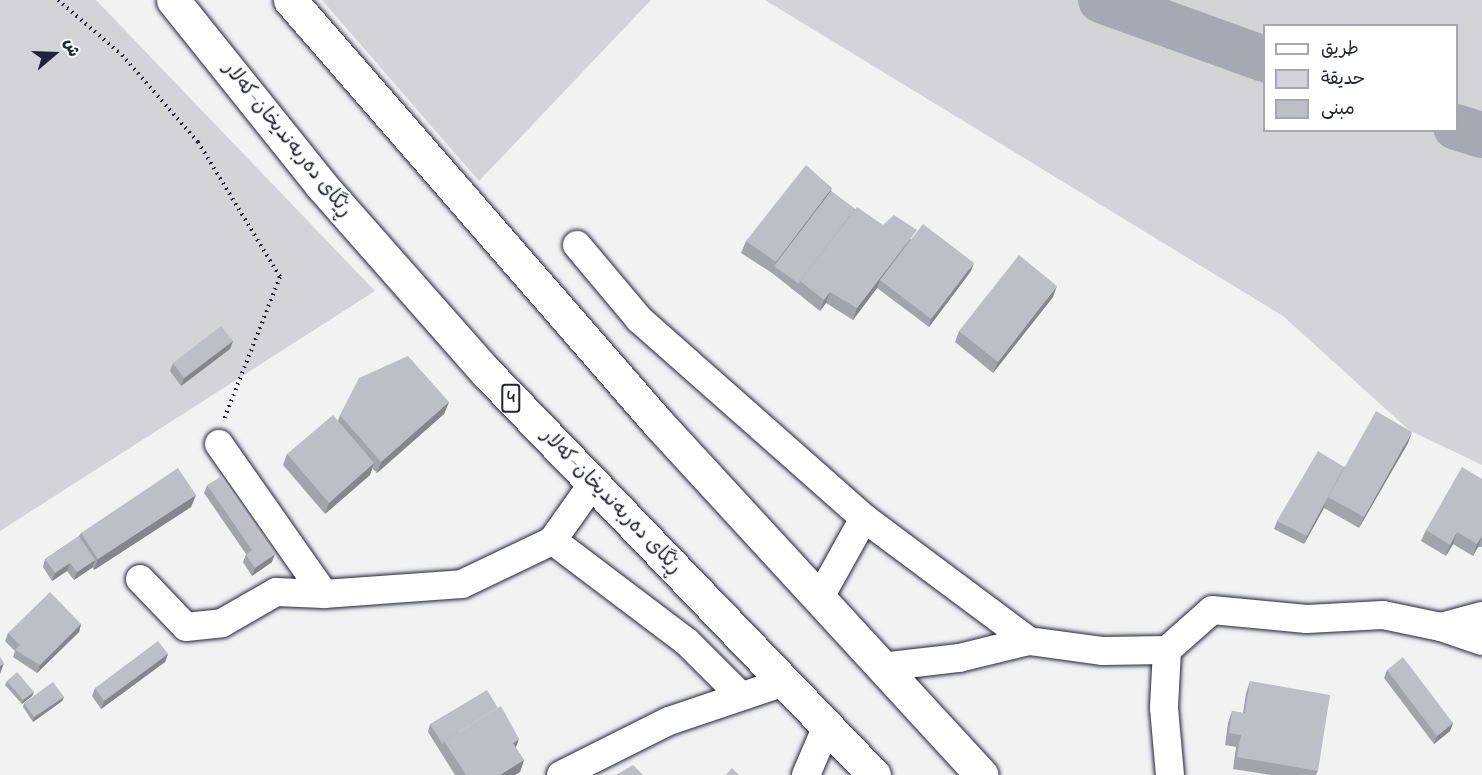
<!DOCTYPE html>
<meta charset="utf-8">
<style>
body{margin:0}
#map{position:relative;width:1482px;height:775px;overflow:hidden;background:#f2f2f3;font-family:"Indie Flower","Playpen Sans Arabic",sans-serif}
div>[style]{position:absolute}
.green>*{inset:0;background:#d3d3d8}
.river>*{height:46px;margin:-23px;padding:0 23px;transform-origin:23px;border-radius:23px;background:#a8a8b2}
.path>*{height:4px;margin-top:-2px;transform-origin:0;background:repeating-linear-gradient(90deg,#22223b 0 1.5px,transparent 0 6px)}
.roads{filter:drop-shadow(0 0 2px #22223b) drop-shadow(0 0 2px #22223b)}
.street>*{height:28px;margin:-14px;padding:0 14px;transform-origin:14px;border-radius:14px;background:#fff}
.highway>*{height:33px;margin:-16.5px;padding:0 16.5px;transform-origin:16.5px;border-radius:16.5px;background:#fff}
.wall>*{inset:0;background:#a3a3aa}
.shaded-wall>*{inset:0;background:#85858b}
.building>*{inset:0;background:#bebec6}
span{translate:-50% -50%;white-space:nowrap;text-align:center;line-height:1.15;-webkit-text-stroke:4.5px #fff;paint-order:stroke}
.shield-label span{padding:2px 4px;background:#fff;border:2px solid;border-radius:4px;-webkit-text-stroke-width:0}
.shield-label{font-size:18px;color:#22223b;font-weight:700}
.street-label{font-size:20px;color:#22223b}
.legend{position:absolute;left:1263px;top:24px;width:195px;height:108px;box-sizing:border-box;background:#fff;border:2px solid #a7a7b1;margin:0;padding:8px 10px;list-style:none;font-size:18px;color:#22223b}
.legend li{display:flex;align-items:center;gap:12px;height:30px}
.legend b{width:30px;border:2px solid #a7a7b1}
.north{position:absolute;left:24px;top:24px;width:60px;height:60px;-webkit-text-stroke:4px #fff;paint-order:stroke;rotate:71deg;font-size:16px;font-weight:700;line-height:24px;text-align:center;color:#22223b}
.north::after{content:'';display:block;margin:auto;width:21px;height:27px;background:#22223b;clip-path:polygon(50% 0,100% 100%,50% 72%,0 100%)}
</style>
<div id="map">
<div class="green">
<i style="clip-path:polygon(0 0,96px 0,375px 291px,0 531px)"></i>
<i style="clip-path:polygon(322px 0,651px 0,479px 181px)"></i>
<i style="clip-path:polygon(evenodd,765px 0,1482px 0,1482px 465px,1409px 430px,1283px 316px,765px 0,1264px 26px,1456px 26px,1456px 130px,1264px 130px,1264px 26px)"></i>
</div>
<div class="river">
<i style="left:1101px;top:0;width:173px;rotate:19.9deg"></i>
<i style="left:1456px;top:127px;width:27px;rotate:17deg"></i>
</div>
<div class="path">
<i style="left:58px;top:0;width:84px;rotate:40.7deg"></i>
<i style="left:122px;top:55px;width:116px;rotate:48.9deg"></i>
<i style="left:198px;top:142px;width:158px;rotate:58.7deg"></i>
<i style="left:280px;top:277px;width:153px;rotate:111.5deg"></i>
</div>
<div class="roads">
<div class="street">
<i style="left:577px;top:245px;width:97px;rotate:50deg"></i>
<i style="left:639px;top:319px;width:300px;rotate:41.5deg"></i>
<i style="left:864px;top:518px;width:93px;rotate:119.1deg"></i>
<i style="left:219px;top:444px;width:183px;rotate:55deg"></i>
<i style="left:324px;top:594px;width:138px;rotate:-4.1deg"></i>
<i style="left:462px;top:584px;width:100px;rotate:-25.5deg"></i>
<i style="left:552px;top:541px;width:71px;rotate:-54.7deg"></i>
<i style="left:864px;top:518px;width:206px;rotate:36.7deg"></i>
<i style="left:552px;top:540px;width:169px;rotate:37.1deg"></i>
<i style="left:687px;top:642px;width:76px;rotate:45deg"></i>
<i style="left:140px;top:579px;width:66px;rotate:46.2deg"></i>
<i style="left:186px;top:627px;width:36px;rotate:-6deg"></i>
<i style="left:222px;top:623px;width:62px;rotate:-29.9deg"></i>
<i style="left:276px;top:592px;width:48px;rotate:2.4deg"></i>
<i style="left:1441px;top:627px;width:43px;rotate:18.9deg"></i>
<i style="left:1167px;top:650px;width:58px;rotate:93deg"></i>
<i style="left:1164px;top:708px;width:67px;rotate:84.9deg"></i>
<i style="left:881px;top:667px;width:79px;rotate:-6.6deg"></i>
<i style="left:959px;top:658px;width:72px;rotate:-13.7deg"></i>
<i style="left:1029px;top:641px;width:75px;rotate:7.7deg"></i>
<i style="left:1103px;top:651px;width:64px;rotate:-0.9deg"></i>
<i style="left:1167px;top:650px;width:60px;rotate:-41.6deg"></i>
<i style="left:1212px;top:610px;width:95px;rotate:5.4deg"></i>
<i style="left:1307px;top:619px;width:76px;rotate:-3deg"></i>
<i style="left:1383px;top:615px;width:59px;rotate:11.7deg"></i>
<i style="left:1441px;top:627px;width:42px;rotate:-15deg"></i>
<i style="left:561px;top:775px;width:121px;rotate:-26.6deg"></i>
<i style="left:669px;top:721px;width:121px;rotate:-18.7deg"></i>
<i style="left:806px;top:775px;width:53px;rotate:-66.8deg"></i>
</div>
<div class="highway">
<i style="left:173px;top:0;width:237px;rotate:51.3deg"></i>
<i style="left:321px;top:185px;width:251px;rotate:48.6deg"></i>
<i style="left:487px;top:373px;width:558px;rotate:46.09deg"></i>
<i style="left:290px;top:0;width:561px;rotate:48.98deg"></i>
<i style="left:658px;top:423px;width:478px;rotate:47.4deg"></i>
</div>
</div>
<div class="wall">
<i style="clip-path:polygon(831px 191px,855px 209px,883px 225px,971px 271px,929px 327px,877px 288px,853px 320px,826px 303px,820px 311px,772px 273px,741px 253px,746px 241px)"></i>
<i style="clip-path:polygon(1053px 297px,993px 373px,955px 342px,959px 331px)"></i>
<i style="clip-path:polygon(233px 341px,230px 349px,181px 386px,170px 371px,173px 363px)"></i>
<i style="clip-path:polygon(449px 402px,444px 414px,377px 473px,372px 468px,370px 475px,325px 514px,283px 465px,287px 454px,338px 421px,340px 415px)"></i>
<i style="clip-path:polygon(1408px 443px,1359px 528px,1324px 508px,1304px 544px,1274px 529px,1277px 521px,1344px 467px)"></i>
<i style="clip-path:polygon(1482px 479px,1482px 547px,1478px 547px,1473px 556px,1453px 544px,1446px 556px,1421px 541px,1426px 530px)"></i>
<i style="clip-path:polygon(207px 485px,272px 562px,252px 576px,243px 562px,246px 554px,204px 493px)"></i>
<i style="clip-path:polygon(196px 495px,191px 507px,94px 570px,92px 567px,74px 580px,67px 571px,52px 581px,43px 567px,45px 559px,79px 536px,81px 533px)"></i>
<i style="clip-path:polygon(81px 624px,79px 632px,37px 673px,13px 657px,15px 651px,5px 641px,8px 633px)"></i>
<i style="clip-path:polygon(168px 654px,165px 662px,101px 709px,92px 696px,95px 688px)"></i>
<i style="clip-path:polygon(1387px 670px,1453px 723px,1450px 731px,1434px 744px,1384px 678px)"></i>
<i style="clip-path:polygon(7px 681px,34px 692px,32px 696px,22px 704px,5px 685px)"></i>
<i style="clip-path:polygon(1250px 681px,1318px 771px,1316px 775px,1271px 775px,1233px 769px,1236px 747px,1225px 745px,1228px 723px,1232px 711px,1243px 713px,1246px 693px)"></i>
<i style="clip-path:polygon(64px 697px,62px 701px,33px 722px,23px 707px,24px 703px)"></i>
<i style="clip-path:polygon(430px 724px,516px 748px,524px 760px,520px 772px,515px 775px,455px 775px,428px 732px)"></i>
</div>
<div class="shaded-wall">
<i style="clip-path:polygon(832px 188px,828px 199px,774px 266px,771px 273px,776px 262px)"></i>
<i style="clip-path:polygon(917px 230px,880px 280px,877px 288px,853px 320px,857px 308px)"></i>
<i style="clip-path:polygon(974px 263px,971px 271px,929px 327px,931px 319px)"></i>
<i style="clip-path:polygon(1057px 286px,1053px 297px,993px 373px,998px 362px)"></i>
<i style="clip-path:polygon(830px 292px,826px 303px,820px 311px,824px 300px)"></i>
<i style="clip-path:polygon(233px 341px,230px 349px,181px 386px,184px 378px)"></i>
<i style="clip-path:polygon(449px 402px,444px 414px,377px 473px,381px 462px)"></i>
<i style="clip-path:polygon(1412px 432px,1408px 443px,1359px 528px,1364px 517px)"></i>
<i style="clip-path:polygon(374px 463px,370px 475px,325px 514px,329px 503px)"></i>
<i style="clip-path:polygon(196px 495px,191px 507px,94px 570px,98px 559px)"></i>
<i style="clip-path:polygon(1325px 503px,1324px 508px,1304px 544px,1307px 536px)"></i>
<i style="clip-path:polygon(1457px 532px,1453px 544px,1446px 556px,1450px 545px)"></i>
<i style="clip-path:polygon(1482px 536px,1478px 547px,1473px 556px,1477px 544px)"></i>
<i style="clip-path:polygon(275px 554px,272px 562px,252px 576px,255px 568px)"></i>
<i style="clip-path:polygon(95px 560px,92px 568px,74px 580px,77px 572px)"></i>
<i style="clip-path:polygon(70px 563px,67px 571px,52px 581px,55px 573px)"></i>
<i style="clip-path:polygon(81px 624px,79px 632px,37px 673px,40px 665px)"></i>
<i style="clip-path:polygon(168px 654px,165px 662px,101px 709px,104px 701px)"></i>
<i style="clip-path:polygon(4px 663px,0 674px,0 666px)"></i>
<i style="clip-path:polygon(34px 692px,32px 696px,22px 704px,23px 700px)"></i>
<i style="clip-path:polygon(64px 697px,62px 701px,33px 722px,34px 717px)"></i>
<i style="clip-path:polygon(1453px 723px,1450px 731px,1434px 744px,1437px 736px)"></i>
<i style="clip-path:polygon(519px 739px,515px 750px,513px 743px)"></i>
<i style="clip-path:polygon(524px 760px,520px 772px,515px 775px,500px 775px)"></i>
</div>
<div class="building">
<i style="clip-path:polygon(806px 165px,832px 188px,776px 262px,746px 241px)"></i>
<i style="clip-path:polygon(831px 191px,855px 209px,800px 281px,799px 284px,774px 266px)"></i>
<i style="clip-path:polygon(857px 207px,883px 225px,894px 215px,917px 230px,857px 308px,830px 292px,824px 300px,800px 281px)"></i>
<i style="clip-path:polygon(923px 224px,974px 263px,931px 319px,880px 280px)"></i>
<i style="clip-path:polygon(1019px 255px,1057px 286px,998px 362px,959px 331px)"></i>
<i style="clip-path:polygon(221px 326px,233px 341px,184px 378px,173px 363px)"></i>
<i style="clip-path:polygon(408px 356px,449px 402px,381px 462px,340px 415px,359px 378px)"></i>
<i style="clip-path:polygon(1376px 411px,1412px 432px,1364px 517px,1328px 497px)"></i>
<i style="clip-path:polygon(333px 415px,374px 463px,329px 503px,287px 454px)"></i>
<i style="clip-path:polygon(1318px 451px,1344px 467px,1307px 536px,1277px 521px)"></i>
<i style="clip-path:polygon(1462px 467px,1482px 479px,1482px 536px,1477px 544px,1457px 532px,1450px 545px,1426px 530px)"></i>
<i style="clip-path:polygon(178px 468px,196px 495px,98px 559px,81px 533px)"></i>
<i style="clip-path:polygon(222px 476px,275px 554px,255px 568px,246px 555px,252px 550px,207px 485px)"></i>
<i style="clip-path:polygon(79px 536px,95px 560px,77px 572px,70px 563px,55px 573px,45px 559px)"></i>
<i style="clip-path:polygon(50px 592px,81px 624px,40px 665px,15px 650px,20px 645px,8px 633px)"></i>
<i style="clip-path:polygon(158px 641px,168px 654px,104px 701px,95px 688px)"></i>
<i style="clip-path:polygon(0 657px,4px 663px,0 666px)"></i>
<i style="clip-path:polygon(1403px 657px,1453px 723px,1437px 736px,1387px 670px)"></i>
<i style="clip-path:polygon(17px 672px,34px 692px,23px 700px,7px 681px)"></i>
<i style="clip-path:polygon(1250px 681px,1330px 695px,1318px 771px,1237px 757px,1241px 735px,1229px 733px,1232px 711px,1245px 713px)"></i>
<i style="clip-path:polygon(53px 682px,64px 697px,34px 717px,24px 703px)"></i>
<i style="clip-path:polygon(487px 690px,498px 708px,444px 741px,443px 745px,430px 724px)"></i>
<i style="clip-path:polygon(501px 706px,519px 739px,513px 743px,524px 760px,500px 775px,466px 775px,444px 741px)"></i>
<i style="clip-path:polygon(633px 765px,643px 775px,616px 775px)"></i>
<i style="clip-path:polygon(732px 768px,739px 775px,726px 775px)"></i>
</div>
<div class="shield-label">
<span style="left:511px;top:398px">4</span>
</div>
<div class="street-label">
<span style="left:287px;top:140px;rotate:51deg">ڕێگای دەربەندیخان-کەلار</span>
<span style="left:611px;top:502px;rotate:46deg">ڕێگای دەربەندیخان-کەلار</span>
</div>
<ul class="legend">
<li><b style="height:8px;background:#fff"></b>طريق</li>
<li><b style="height:16px;background:#d3d3d8"></b>حديقة</li>
<li><b style="height:16px;background:#bebec6"></b>مبنى</li>
</ul>
<div class="north">ش</div>
</div>
